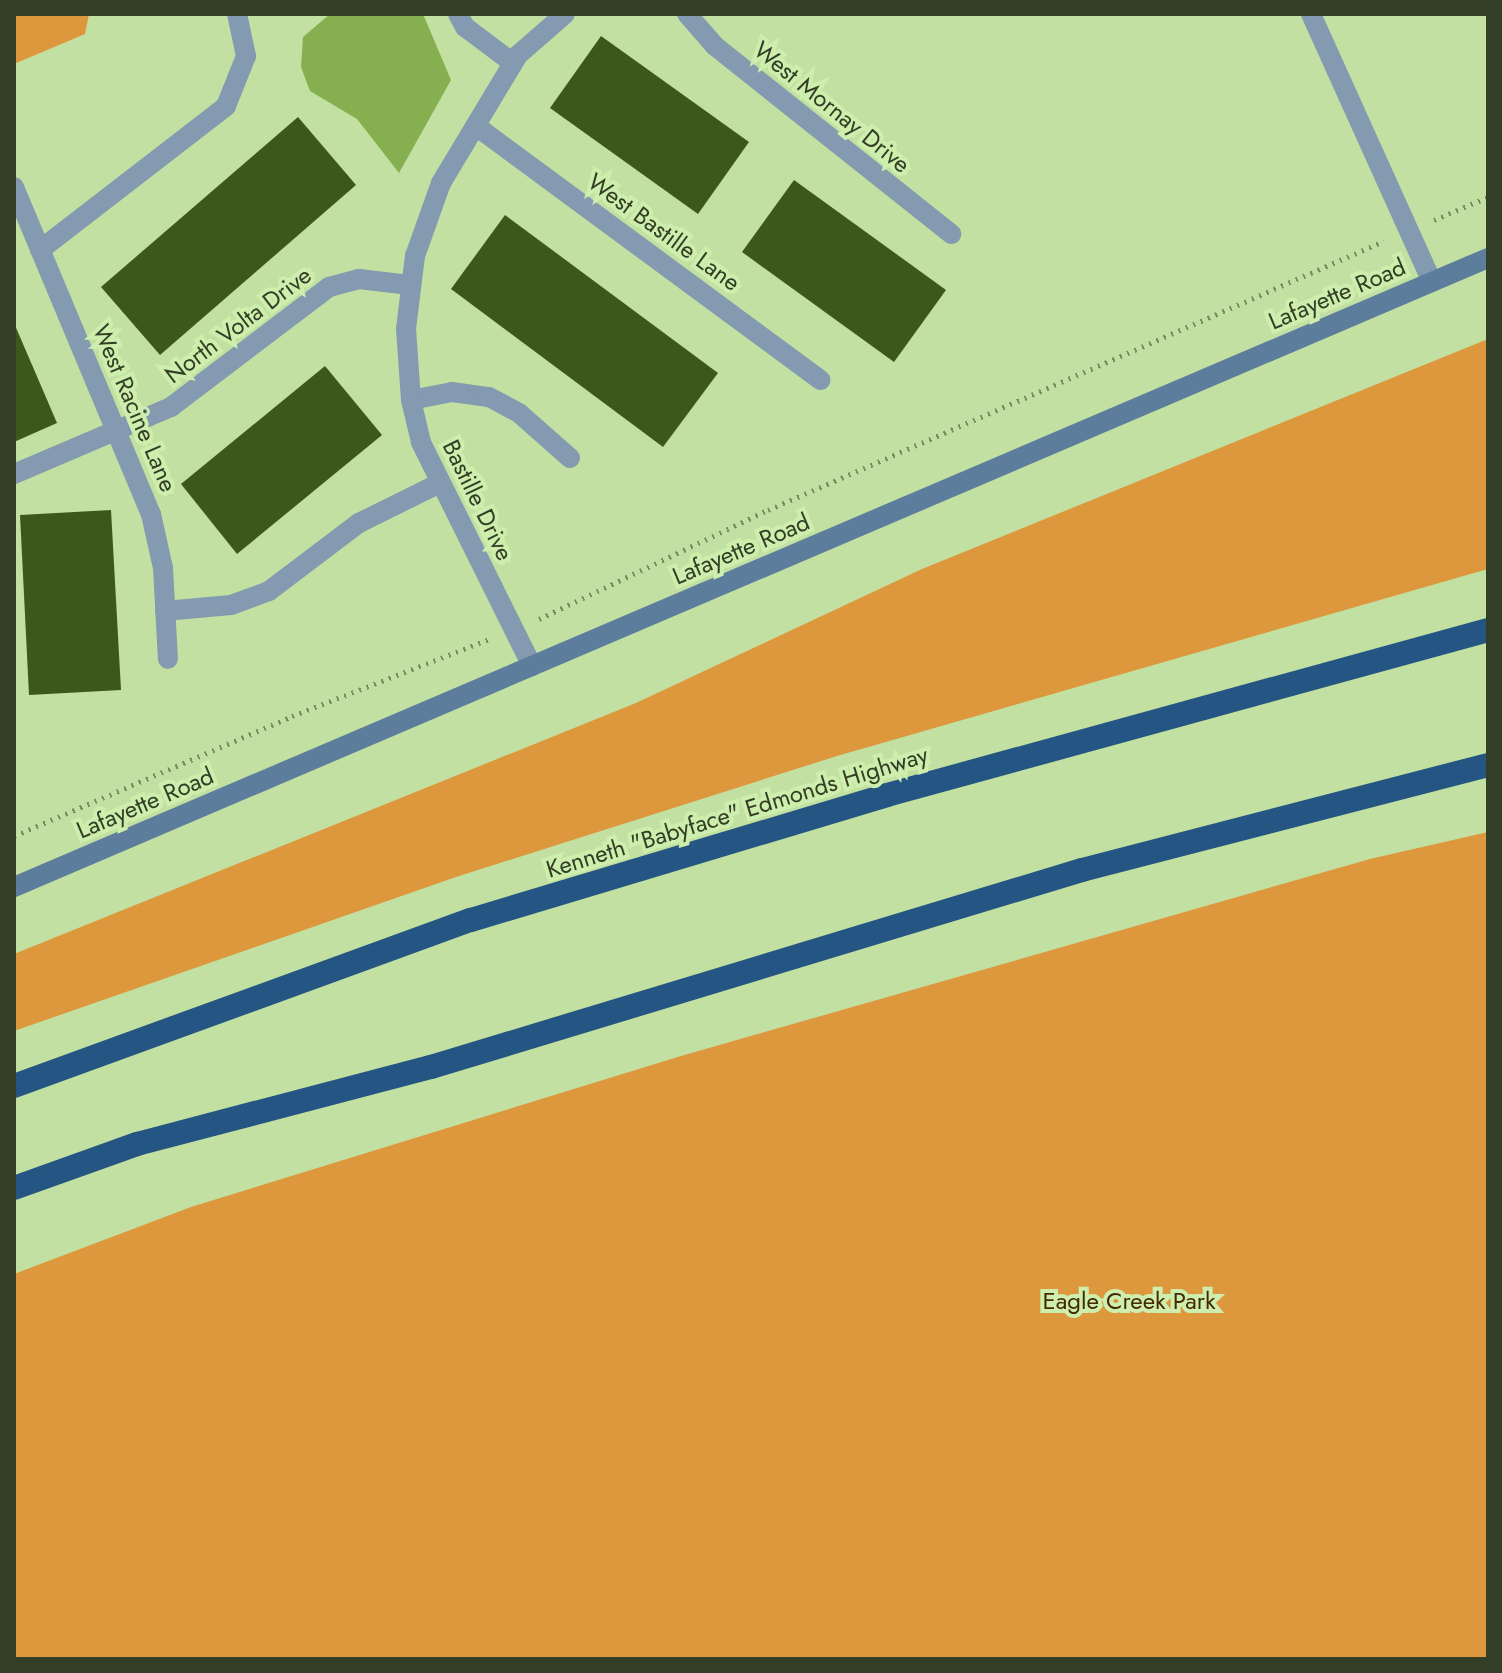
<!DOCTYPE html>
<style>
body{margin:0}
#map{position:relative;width:1502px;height:1673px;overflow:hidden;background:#c2e0a1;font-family:Jost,sans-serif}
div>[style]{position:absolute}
.green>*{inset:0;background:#dd973d}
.water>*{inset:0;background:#86b04f}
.building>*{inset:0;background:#3e581c}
.path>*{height:5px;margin-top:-2.5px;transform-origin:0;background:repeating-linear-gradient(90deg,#788d62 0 2px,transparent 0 8px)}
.street>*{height:20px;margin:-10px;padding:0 10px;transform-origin:10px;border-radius:10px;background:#849ab0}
.secondary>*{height:20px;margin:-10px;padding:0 10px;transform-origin:10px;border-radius:10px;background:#5d7d9d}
.highway>*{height:24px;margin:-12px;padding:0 12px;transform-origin:12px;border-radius:12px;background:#255582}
span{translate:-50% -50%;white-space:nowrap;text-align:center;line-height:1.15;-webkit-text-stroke:8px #ceeead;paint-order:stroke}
.street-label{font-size:24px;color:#323e25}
.park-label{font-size:24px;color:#442800}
.frame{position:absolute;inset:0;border:16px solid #323e25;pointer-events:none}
</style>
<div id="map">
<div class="green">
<i style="clip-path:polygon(14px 14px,89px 14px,85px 34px,14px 64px)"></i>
<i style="clip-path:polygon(1488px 339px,1488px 569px,837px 756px,456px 877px,14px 1031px,14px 954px,636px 703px,922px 569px)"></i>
<i style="clip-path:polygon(1488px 832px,1488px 1659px,14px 1659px,14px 1274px,191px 1207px,681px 1056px,1370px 859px)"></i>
</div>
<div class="water">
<i style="clip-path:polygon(330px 14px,423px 14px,451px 80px,399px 173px,357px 119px,310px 91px,301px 67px,303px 37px)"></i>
</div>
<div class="building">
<i style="clip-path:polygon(601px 36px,749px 142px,698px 214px,550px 108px)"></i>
<i style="clip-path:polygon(298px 117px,356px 185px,160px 355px,101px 287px)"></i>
<i style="clip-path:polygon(794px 180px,946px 290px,894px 362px,742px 252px)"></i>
<i style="clip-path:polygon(505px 215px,718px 373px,663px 447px,451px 289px)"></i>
<i style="clip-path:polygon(14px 323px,57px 423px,14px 442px)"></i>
<i style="clip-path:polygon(325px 366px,382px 435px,237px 554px,181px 484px)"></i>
<i style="clip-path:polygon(111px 510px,121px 690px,29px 695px,20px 515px)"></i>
</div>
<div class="path">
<i style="left:1434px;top:220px;width:59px;rotate:-23.1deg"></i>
<i style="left:539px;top:619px;width:254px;rotate:-25.5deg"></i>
<i style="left:768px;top:510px;width:672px;rotate:-23.59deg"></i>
<i style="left:14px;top:836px;width:303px;rotate:-23.3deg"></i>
<i style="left:292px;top:716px;width:212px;rotate:-21.3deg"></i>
</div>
<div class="street">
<i style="left:458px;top:14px;width:15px;rotate:62deg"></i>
<i style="left:465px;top:27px;width:60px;rotate:36.9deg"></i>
<i style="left:687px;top:14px;width:43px;rotate:48.8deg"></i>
<i style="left:715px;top:46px;width:302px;rotate:38.5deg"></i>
<i style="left:1311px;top:14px;width:294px;rotate:65.7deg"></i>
<i style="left:476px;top:126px;width:428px;rotate:36.4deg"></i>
<i style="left:14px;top:187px;width:355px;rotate:67.3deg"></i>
<i style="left:151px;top:514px;width:55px;rotate:77.5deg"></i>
<i style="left:163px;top:568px;width:91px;rotate:86.9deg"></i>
<i style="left:40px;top:250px;width:235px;rotate:-37.7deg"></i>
<i style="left:226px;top:106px;width:54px;rotate:-68.2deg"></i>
<i style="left:246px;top:56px;width:43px;rotate:-102.1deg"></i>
<i style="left:411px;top:400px;width:42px;rotate:-11deg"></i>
<i style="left:452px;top:392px;width:37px;rotate:8deg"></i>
<i style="left:489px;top:397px;width:34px;rotate:28deg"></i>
<i style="left:519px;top:413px;width:68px;rotate:41.4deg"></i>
<i style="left:14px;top:474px;width:171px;rotate:-23.1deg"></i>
<i style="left:171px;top:407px;width:198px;rotate:-37.2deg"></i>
<i style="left:329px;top:287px;width:31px;rotate:-15deg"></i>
<i style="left:359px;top:279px;width:51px;rotate:6.7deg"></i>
<i style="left:165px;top:611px;width:66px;rotate:-5.2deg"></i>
<i style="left:231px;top:605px;width:40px;rotate:-20.2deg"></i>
<i style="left:269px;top:591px;width:113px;rotate:-37.1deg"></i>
<i style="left:359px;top:523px;width:88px;rotate:-26.3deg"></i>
<i style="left:532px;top:666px;width:250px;rotate:-116.4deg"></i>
<i style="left:421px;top:442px;width:43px;rotate:-103.4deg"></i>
<i style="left:411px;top:400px;width:71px;rotate:-94deg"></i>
<i style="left:406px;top:329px;width:74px;rotate:-83deg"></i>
<i style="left:415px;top:256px;width:77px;rotate:-70.4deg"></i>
<i style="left:441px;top:183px;width:149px;rotate:-59deg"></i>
<i style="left:518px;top:55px;width:62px;rotate:-41.1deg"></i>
</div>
<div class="secondary">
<i style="left:14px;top:887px;width:1603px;rotate:-23.11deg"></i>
</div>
<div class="highway">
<i style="left:14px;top:1086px;width:486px;rotate:-20deg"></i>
<i style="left:471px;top:920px;width:434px;rotate:-16.7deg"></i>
<i style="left:887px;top:795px;width:623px;rotate:-15.35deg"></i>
<i style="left:14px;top:1188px;width:131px;rotate:-19.7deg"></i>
<i style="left:137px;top:1144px;width:304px;rotate:-14.7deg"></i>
<i style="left:431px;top:1067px;width:680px;rotate:-16.84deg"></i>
<i style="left:1082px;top:870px;width:419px;rotate:-14.5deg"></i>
</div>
<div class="street-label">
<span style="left:832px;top:107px;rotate:39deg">West Mornay Drive</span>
<span style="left:664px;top:232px;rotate:36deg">West Bastille Lane</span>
<span style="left:1337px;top:294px;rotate:-23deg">Lafayette Road</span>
<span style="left:238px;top:325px;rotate:-37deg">North Volta Drive</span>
<span style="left:135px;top:408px;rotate:67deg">West Racine Lane</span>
<span style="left:478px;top:500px;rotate:64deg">Bastille Drive</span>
<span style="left:741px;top:549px;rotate:-23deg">Lafayette Road</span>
<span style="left:145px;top:803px;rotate:-23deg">Lafayette Road</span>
<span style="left:737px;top:812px;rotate:-17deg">Kenneth "Babyface" Edmonds Highway</span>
</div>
<div class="park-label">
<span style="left:1129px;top:1301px">Eagle Creek Park</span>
</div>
<div class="frame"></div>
</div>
